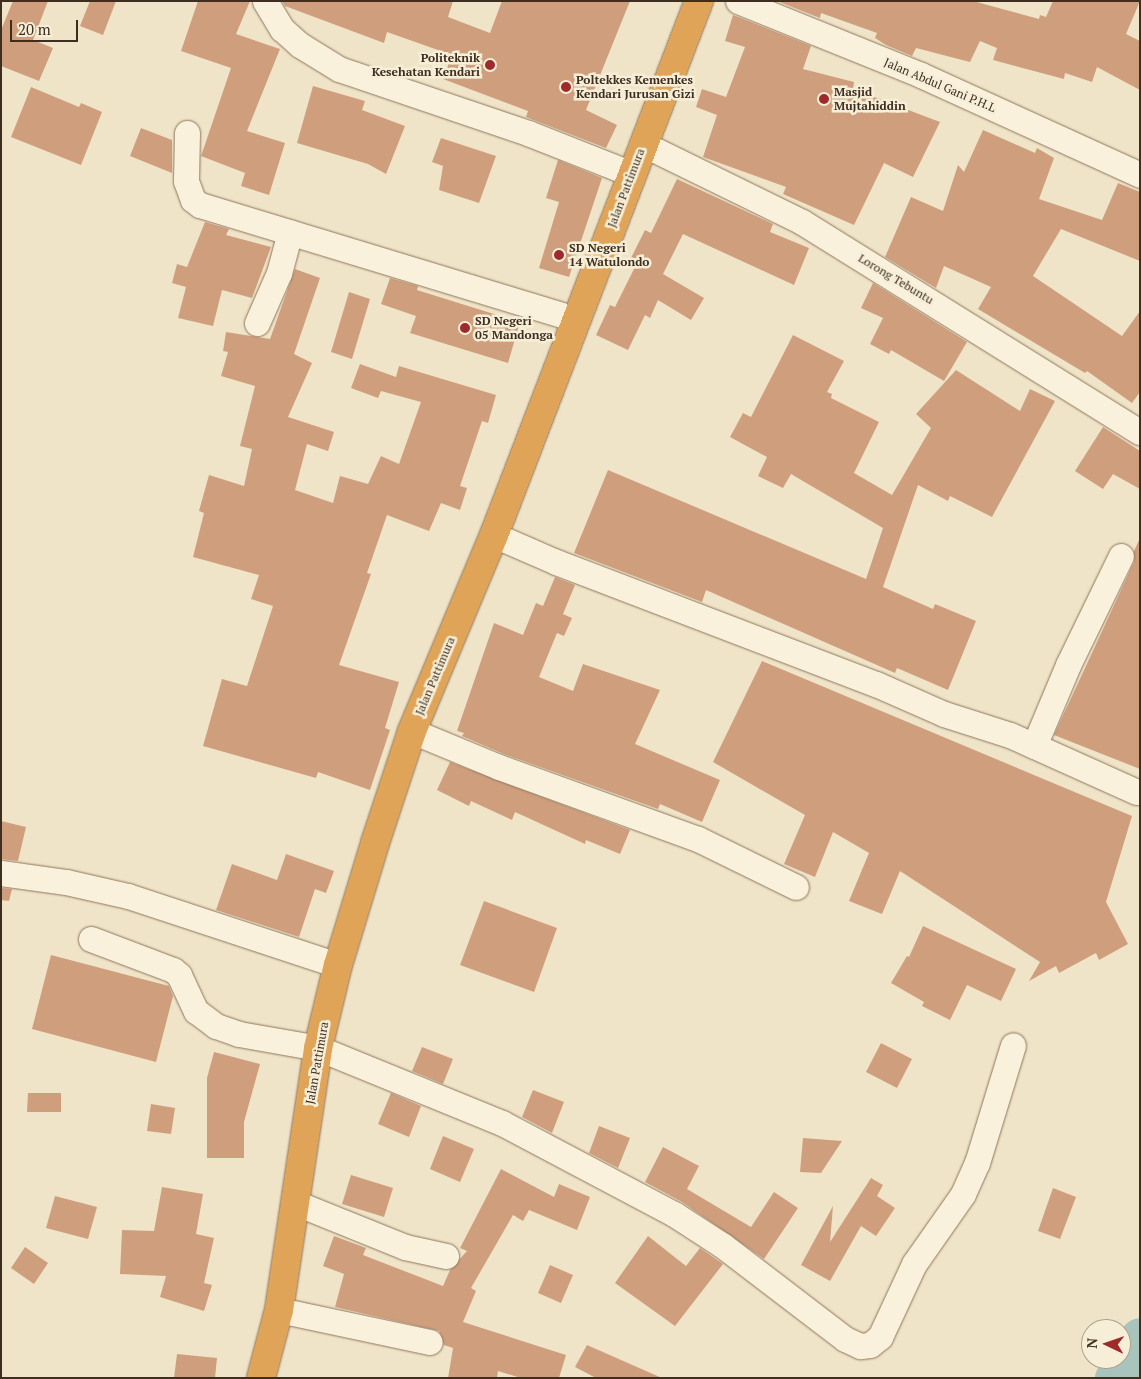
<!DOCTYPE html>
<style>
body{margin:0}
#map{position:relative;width:1141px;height:1379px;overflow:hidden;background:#f0e4c8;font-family:"PT Serif",serif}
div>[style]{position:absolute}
.river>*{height:41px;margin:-20.5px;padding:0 20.5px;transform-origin:20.5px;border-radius:20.5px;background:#a9c4bc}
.building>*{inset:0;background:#cf9f7d}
.roads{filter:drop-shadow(0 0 1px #8d765c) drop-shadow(0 0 1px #8d765c)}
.minor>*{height:25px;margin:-12.5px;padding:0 12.5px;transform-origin:12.5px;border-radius:12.5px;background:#faf1dc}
.highway>*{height:28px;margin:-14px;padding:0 14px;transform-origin:14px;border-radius:14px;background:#e0a458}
.dots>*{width:14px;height:14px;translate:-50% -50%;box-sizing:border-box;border:2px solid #f7eed8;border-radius:50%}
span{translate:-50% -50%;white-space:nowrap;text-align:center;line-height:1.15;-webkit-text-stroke:5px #f7eed8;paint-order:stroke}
.poi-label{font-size:12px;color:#3d2e20;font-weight:700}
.right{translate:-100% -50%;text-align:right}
.left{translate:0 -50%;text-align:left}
.street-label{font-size:12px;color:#3d2e20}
.frame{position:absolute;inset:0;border:2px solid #3d2e20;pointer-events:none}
.north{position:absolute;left:1081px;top:1319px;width:50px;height:50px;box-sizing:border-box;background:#f7eed8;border:1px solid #ada18e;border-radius:50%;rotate:273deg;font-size:14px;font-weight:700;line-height:20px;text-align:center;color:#3d2e20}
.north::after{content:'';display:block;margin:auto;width:18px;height:22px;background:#9e2a2b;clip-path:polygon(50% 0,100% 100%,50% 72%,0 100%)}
.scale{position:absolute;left:10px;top:20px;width:68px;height:22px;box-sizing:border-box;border:2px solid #3d2e20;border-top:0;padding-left:6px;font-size:15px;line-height:18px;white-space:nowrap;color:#3d2e20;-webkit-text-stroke:4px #f7eed8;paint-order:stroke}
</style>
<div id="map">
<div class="river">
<i style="left:1115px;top:1378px;width:47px;rotate:-58deg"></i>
</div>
<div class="building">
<i style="clip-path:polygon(13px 1px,48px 1px,33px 40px,53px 48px,39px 81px,1px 66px,1px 30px)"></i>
<i style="clip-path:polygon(90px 1px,116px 1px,103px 35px,80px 26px)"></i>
<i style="clip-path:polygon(198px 1px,250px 1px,236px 34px,280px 49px,247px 131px,285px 143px,269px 195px,241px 186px,245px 173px,201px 156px,231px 68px,181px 51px)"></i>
<i style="clip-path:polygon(282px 1px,453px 1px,448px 17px,490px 33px,502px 1px,630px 1px,586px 110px,617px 125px,606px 148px,526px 117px,528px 111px,443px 79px,452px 55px,387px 32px,384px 43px,285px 6px)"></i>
<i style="clip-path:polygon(777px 1px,973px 1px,1039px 19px,1040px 15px,1046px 17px,1053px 1px,1140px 1px,1126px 34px,1140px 41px,1140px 90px,1097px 67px,1092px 82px,1065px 73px,1064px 79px,993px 60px,997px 48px,980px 41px,970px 62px,916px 48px,912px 56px,886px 45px,875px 38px,877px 33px,821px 13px,820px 18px)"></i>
<i style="clip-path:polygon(733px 15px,811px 46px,803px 69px,854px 82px,853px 89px,940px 122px,913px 177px,884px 163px,854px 225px,783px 194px,786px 187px,703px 157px,717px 115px,696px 107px,702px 89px,726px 97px,745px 47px,725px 41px)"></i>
<i style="clip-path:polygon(313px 86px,365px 101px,362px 110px,405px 126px,386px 174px,368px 164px,297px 143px)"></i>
<i style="clip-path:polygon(31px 87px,79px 107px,81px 103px,102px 112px,81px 165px,11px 137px)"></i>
<i style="clip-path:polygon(141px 128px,172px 140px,172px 173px,130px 156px)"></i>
<i style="clip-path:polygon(983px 130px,1035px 153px,1037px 148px,1054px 158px,1039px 199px,1102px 220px,1118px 183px,1140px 192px,1140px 261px,1061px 229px,1033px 276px,1122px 336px,1140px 311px,1140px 392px,1132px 403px,1087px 371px,1085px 373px,978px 309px,991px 287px,944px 266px,936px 288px,885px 257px,911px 197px,943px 211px,958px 165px,964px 172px)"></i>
<i style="clip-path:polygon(441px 138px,496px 156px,479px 203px,439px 190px,443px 166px,432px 162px)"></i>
<i style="clip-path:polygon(558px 160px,602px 178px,569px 277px,539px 268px,559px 202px,546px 198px)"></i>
<i style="clip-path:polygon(677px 179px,773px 224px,770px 232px,809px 248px,794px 285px,683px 234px,663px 274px,704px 298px,691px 320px,658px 300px,650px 318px,645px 315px,628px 350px,596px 335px,610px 305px,615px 307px,637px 263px,630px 260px,645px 230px,651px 233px)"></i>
<i style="clip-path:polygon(205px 222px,229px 229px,226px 235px,271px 247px,252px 298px,222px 290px,213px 326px,178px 318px,186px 287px,172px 283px,177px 264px,187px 267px)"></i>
<i style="clip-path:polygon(295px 269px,320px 278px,294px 354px,312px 363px,288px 417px,334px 432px,328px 451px,307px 444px,295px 490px,333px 503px,340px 476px,368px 484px,381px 456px,399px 464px,421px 402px,381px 391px,378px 398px,351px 388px,360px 364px,396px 377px,399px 366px,496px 395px,488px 423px,482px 421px,460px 486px,467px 488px,460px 510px,441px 503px,429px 531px,387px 515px,367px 573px,371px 574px,339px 665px,399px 682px,385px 728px,390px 730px,370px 790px,318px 772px,316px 778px,203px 746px,222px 679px,247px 686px,273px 606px,251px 599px,259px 575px,193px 557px,204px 513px,199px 511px,209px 475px,244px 486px,252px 449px,240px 446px,255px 386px,221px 376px,228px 352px,223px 351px,226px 332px,270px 339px)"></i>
<i style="clip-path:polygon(390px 278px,418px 286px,417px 290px,520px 322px,508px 363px,410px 333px,416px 316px,381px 304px)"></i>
<i style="clip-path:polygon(873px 283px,967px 342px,944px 381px,891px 350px,889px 354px,870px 344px,883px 318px,861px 308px)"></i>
<i style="clip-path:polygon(349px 292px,370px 299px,352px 359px,331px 352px)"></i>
<i style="clip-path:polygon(793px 335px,844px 361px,827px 392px,832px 394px,831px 398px,879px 422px,854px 473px,892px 495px,931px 428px,916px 414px,956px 370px,1020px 411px,1030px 389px,1055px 401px,992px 517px,950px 496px,948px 501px,918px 485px,883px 587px,933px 609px,935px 604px,976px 621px,948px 690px,897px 668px,895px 673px,706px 590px,702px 602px,574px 553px,608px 470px,866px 579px,883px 528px,791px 474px,783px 488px,758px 476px,767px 457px,730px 437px,743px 413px,751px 417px)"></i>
<i style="clip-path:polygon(1103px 427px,1140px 451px,1140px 489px,1113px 474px,1103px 489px,1075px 471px)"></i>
<i style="clip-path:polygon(1140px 538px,1140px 769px,1054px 735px,1134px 562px,1134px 551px)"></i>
<i style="clip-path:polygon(555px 577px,575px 585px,563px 614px,572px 618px,564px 636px,557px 633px,539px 677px,573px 691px,583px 664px,660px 690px,635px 744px,720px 780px,702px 822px,660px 804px,658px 809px,504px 754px,462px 736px,464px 733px,457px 731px,494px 623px,523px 635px,536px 603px,543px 606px)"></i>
<i style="clip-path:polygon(762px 661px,1132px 816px,1106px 902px,1128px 944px,1099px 960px,1096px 953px,1059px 973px,1056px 966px,1029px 981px,1040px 962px,900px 871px,882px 914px,849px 901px,869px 853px,833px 832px,815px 877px,784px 864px,805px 815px,713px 762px)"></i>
<i style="clip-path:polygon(450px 762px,630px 830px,620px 854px,586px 840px,585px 844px,515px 812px,512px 820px,471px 801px,469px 806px,437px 790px)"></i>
<i style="clip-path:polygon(1px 821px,26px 827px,18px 861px,1px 859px)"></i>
<i style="clip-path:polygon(286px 854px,334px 871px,326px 893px,315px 889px,299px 937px,216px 910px,232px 864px,277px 880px)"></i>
<i style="clip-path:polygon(1px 888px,12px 889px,9px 901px,1px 900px)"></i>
<i style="clip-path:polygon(484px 901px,557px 928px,534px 992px,460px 965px)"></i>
<i style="clip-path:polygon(923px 926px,1016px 969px,1001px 1001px,967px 985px,950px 1020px,922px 1006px,924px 1002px,891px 983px,907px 956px,909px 957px)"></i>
<i style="clip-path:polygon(51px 955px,169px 986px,173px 996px,156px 1062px,32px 1029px)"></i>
<i style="clip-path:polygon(881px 1043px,912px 1059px,897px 1088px,866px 1072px)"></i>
<i style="clip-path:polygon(422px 1047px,453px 1059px,443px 1084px,412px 1071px)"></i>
<i style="clip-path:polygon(214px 1052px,260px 1064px,244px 1122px,244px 1158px,207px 1158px,207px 1078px)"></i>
<i style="clip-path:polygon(533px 1090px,564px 1102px,552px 1133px,522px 1117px)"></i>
<i style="clip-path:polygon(28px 1093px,61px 1093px,61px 1112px,27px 1112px)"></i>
<i style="clip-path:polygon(391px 1093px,421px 1106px,409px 1137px,378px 1124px)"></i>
<i style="clip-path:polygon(151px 1104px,175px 1108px,171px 1134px,147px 1131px)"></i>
<i style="clip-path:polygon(599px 1126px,630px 1138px,618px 1168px,589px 1153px)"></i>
<i style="clip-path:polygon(443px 1136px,474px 1149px,460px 1182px,430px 1169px)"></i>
<i style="clip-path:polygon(803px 1138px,842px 1141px,821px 1173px,800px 1172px)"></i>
<i style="clip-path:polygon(663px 1147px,699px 1166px,687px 1189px,751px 1227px,774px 1192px,798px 1208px,764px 1259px,682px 1202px,645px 1182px)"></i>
<i style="clip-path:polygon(501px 1169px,554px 1197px,559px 1184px,590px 1197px,577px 1230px,529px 1210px,523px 1221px,513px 1215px,471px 1288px,476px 1291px,463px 1322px,566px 1355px,559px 1378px,521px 1378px,498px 1371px,497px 1378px,448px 1378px,453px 1348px,444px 1345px,439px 1331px,335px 1307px,344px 1274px,323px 1266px,334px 1236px,366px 1248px,363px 1255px,443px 1286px,450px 1270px,467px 1251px,460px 1248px)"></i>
<i style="clip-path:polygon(351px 1175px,393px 1188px,384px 1217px,342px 1204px)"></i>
<i style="clip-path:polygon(871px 1178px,883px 1185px,877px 1196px,895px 1208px,876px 1236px,861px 1226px,830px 1281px,801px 1265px,833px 1206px,830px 1242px)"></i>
<i style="clip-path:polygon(162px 1187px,203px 1194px,196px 1234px,214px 1238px,204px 1283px,212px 1285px,204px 1311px,160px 1297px,166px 1276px,120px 1274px,122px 1230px,154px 1231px)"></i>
<i style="clip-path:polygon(1053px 1188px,1076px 1197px,1060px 1239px,1038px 1231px)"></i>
<i style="clip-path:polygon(55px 1196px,97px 1207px,88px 1239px,46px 1228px)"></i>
<i style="clip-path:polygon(648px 1236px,686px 1266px,700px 1248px,723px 1264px,675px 1326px,615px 1283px)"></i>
<i style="clip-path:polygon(25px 1247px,48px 1263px,34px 1284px,11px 1268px)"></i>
<i style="clip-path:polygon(550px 1265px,573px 1275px,561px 1303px,538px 1293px)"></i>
<i style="clip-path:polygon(587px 1345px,662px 1378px,596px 1378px,575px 1367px)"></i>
<i style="clip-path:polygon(177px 1354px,217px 1358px,215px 1378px,174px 1378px)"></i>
</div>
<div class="roads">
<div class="minor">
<i style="left:265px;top:1px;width:33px;rotate:59deg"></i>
<i style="left:282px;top:29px;width:24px;rotate:42deg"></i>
<i style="left:300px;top:45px;width:46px;rotate:31.6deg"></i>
<i style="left:339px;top:69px;width:200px;rotate:18.7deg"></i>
<i style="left:528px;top:133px;width:112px;rotate:21.5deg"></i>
<i style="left:738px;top:1px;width:197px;rotate:22deg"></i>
<i style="left:921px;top:75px;width:241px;rotate:24.5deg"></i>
<i style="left:187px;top:133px;width:48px;rotate:91.2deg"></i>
<i style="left:186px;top:181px;width:20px;rotate:70deg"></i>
<i style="left:193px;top:200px;width:9px;rotate:36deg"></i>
<i style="left:200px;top:205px;width:393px;rotate:16.9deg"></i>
<i style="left:643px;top:144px;width:177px;rotate:26.1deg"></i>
<i style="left:802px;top:222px;width:398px;rotate:31.9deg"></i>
<i style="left:257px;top:323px;width:55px;rotate:-66.3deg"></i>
<i style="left:279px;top:273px;width:42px;rotate:-75deg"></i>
<i style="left:494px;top:535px;width:68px;rotate:23.5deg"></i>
<i style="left:556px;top:562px;width:342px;rotate:20.9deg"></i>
<i style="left:876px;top:684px;width:74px;rotate:23.8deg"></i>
<i style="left:944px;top:714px;width:69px;rotate:17.7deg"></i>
<i style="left:1010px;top:735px;width:139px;rotate:24.2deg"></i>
<i style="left:412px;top:731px;width:94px;rotate:22.5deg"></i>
<i style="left:499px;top:767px;width:212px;rotate:19.9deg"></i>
<i style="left:698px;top:839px;width:109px;rotate:26.1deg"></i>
<i style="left:1034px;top:746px;width:88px;rotate:-67.2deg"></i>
<i style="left:1068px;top:665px;width:121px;rotate:-64.1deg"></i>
<i style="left:1px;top:873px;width:66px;rotate:7.9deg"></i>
<i style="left:66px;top:882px;width:64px;rotate:12.7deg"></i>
<i style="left:128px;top:896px;width:221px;rotate:18.2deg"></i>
<i style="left:91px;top:939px;width:88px;rotate:20.7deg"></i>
<i style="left:173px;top:970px;width:8px;rotate:40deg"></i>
<i style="left:179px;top:975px;width:40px;rotate:65deg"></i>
<i style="left:196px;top:1011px;width:25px;rotate:37deg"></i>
<i style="left:216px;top:1026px;width:24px;rotate:19deg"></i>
<i style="left:239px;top:1034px;width:80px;rotate:10deg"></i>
<i style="left:318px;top:1048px;width:199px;rotate:22.2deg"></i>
<i style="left:502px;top:1123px;width:195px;rotate:27.9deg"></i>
<i style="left:674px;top:1214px;width:57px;rotate:32.9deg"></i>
<i style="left:722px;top:1245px;width:155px;rotate:37.4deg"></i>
<i style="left:845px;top:1339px;width:17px;rotate:25deg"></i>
<i style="left:860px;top:1346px;width:10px;rotate:-6deg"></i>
<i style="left:870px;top:1345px;width:13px;rotate:-39deg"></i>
<i style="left:880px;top:1337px;width:81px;rotate:-65deg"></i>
<i style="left:914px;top:1264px;width:85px;rotate:-55deg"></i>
<i style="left:963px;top:1194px;width:34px;rotate:-66deg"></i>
<i style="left:977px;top:1163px;width:123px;rotate:-73deg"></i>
<i style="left:296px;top:1203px;width:118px;rotate:22deg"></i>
<i style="left:405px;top:1247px;width:42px;rotate:12.4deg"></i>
<i style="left:279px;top:1310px;width:154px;rotate:12deg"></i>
</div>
<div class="highway">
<i style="left:261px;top:1378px;width:70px;rotate:-75.2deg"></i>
<i style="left:279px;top:1310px;width:265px;rotate:-81.5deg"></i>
<i style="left:318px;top:1048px;width:85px;rotate:-76.5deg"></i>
<i style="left:338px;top:965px;width:127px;rotate:-73.1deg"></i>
<i style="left:375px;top:843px;width:118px;rotate:-71.7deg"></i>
<i style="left:412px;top:731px;width:212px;rotate:-67.3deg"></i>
<i style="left:494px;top:535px;width:572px;rotate:-69deg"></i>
</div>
</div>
<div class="dots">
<i style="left:490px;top:65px;background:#9e2a2b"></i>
<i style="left:566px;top:87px;background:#9e2a2b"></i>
<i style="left:824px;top:99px;background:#9e2a2b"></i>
<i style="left:559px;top:255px;background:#9e2a2b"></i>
<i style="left:465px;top:328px;background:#9e2a2b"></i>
</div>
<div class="poi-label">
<span class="right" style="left:480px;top:65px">Politeknik<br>Kesehatan Kendari</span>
<span class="left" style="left:576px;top:87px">Poltekkes Kemenkes<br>Kendari Jurusan Gizi</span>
<span class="left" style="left:834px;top:99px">Masjid<br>Mujtahiddin</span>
<span class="left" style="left:569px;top:255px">SD Negeri<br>14 Watulondo</span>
<span class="left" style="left:475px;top:328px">SD Negeri<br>05 Mandonga</span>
</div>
<div class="street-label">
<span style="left:940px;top:85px;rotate:23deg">Jalan Abdul Gani P.H.L</span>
<span style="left:626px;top:188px;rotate:-69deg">Jalan Pattimura</span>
<span style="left:896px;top:279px;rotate:31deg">Lorong Tebuntu</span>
<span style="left:435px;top:676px;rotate:-67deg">Jalan Pattimura</span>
<span style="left:317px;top:1063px;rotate:-80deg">Jalan Pattimura</span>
</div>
<div class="frame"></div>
<div class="north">N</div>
<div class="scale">20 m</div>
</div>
